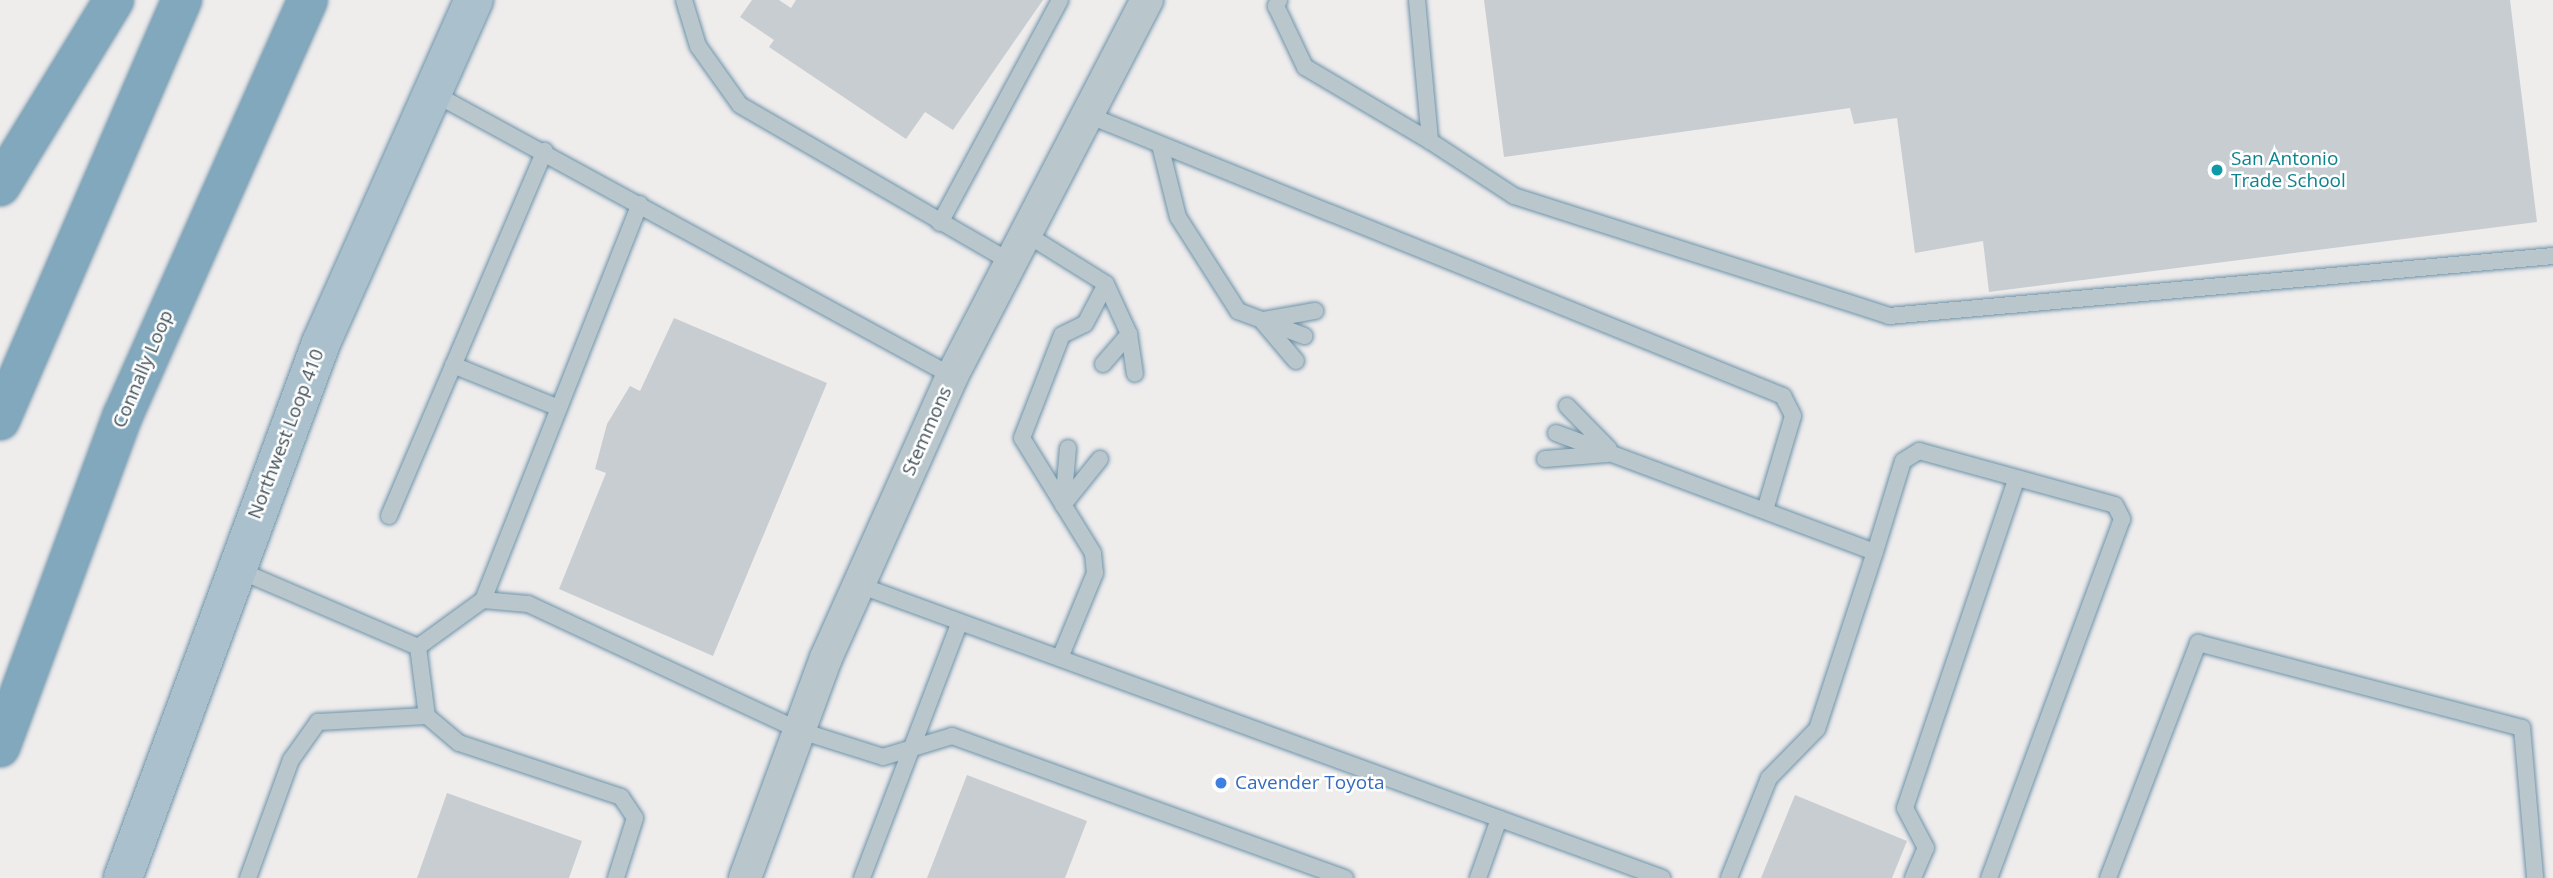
<!DOCTYPE html>
<style>
body{margin:0}
#map{position:relative;width:2553px;height:878px;overflow:hidden;background:#efecec;font-family:"Open Sans",sans-serif}
div>[style]{position:absolute}
.building>*{inset:0;background:#c8cdd1}
.roads{filter:drop-shadow(0 0 2px #6d93a9) drop-shadow(0 0 2px #6d93a9)}
.service>*{height:16px;margin:-8px;padding:0 8px;transform-origin:8px;border-radius:8px;background:#b9c6cc}
.minor>*{height:32px;margin:-16px;padding:0 16px;transform-origin:16px;border-radius:16px;background:#b9c6cc}
.primary>*{height:38px;margin:-19px;padding:0 19px;transform-origin:19px;border-radius:19px;background:#aac1cd}
.motorway>*{height:38px;margin:-19px;padding:0 19px;transform-origin:19px;border-radius:19px;background:#81a8bd}
.dots>*{width:19px;height:19px;translate:-50% -50%;box-sizing:border-box;border:4px solid #fff;border-radius:50%}
span{translate:-50% -50%;white-space:nowrap;text-align:center;line-height:1.15;-webkit-text-stroke:5px #fff;paint-order:stroke}
.culture-label{font-size:19px;color:#0d838f}
.left{translate:0 -50%;text-align:left}
.street-label{font-size:19px;color:#44535a}
.shop-label{font-size:19px;color:#366cbe}
</style>
<div id="map">
<div class="building">
<i style="clip-path:polygon(752px 0,779px 0,791px 8px,796px 0,1043px 0,953px 130px,925px 112px,906px 139px,769px 47px,774px 40px,740px 17px)"></i>
<i style="clip-path:polygon(1484px 0,2510px 0,2537px 222px,1989px 292px,1983px 241px,1915px 253px,1897px 118px,1854px 124px,1850px 108px,1504px 157px)"></i>
<i style="clip-path:polygon(674px 318px,827px 383px,713px 656px,559px 589px,606px 473px,595px 469px,607px 424px,630px 386px,640px 391px)"></i>
<i style="clip-path:polygon(967px 775px,1087px 821px,1065px 878px,927px 878px)"></i>
<i style="clip-path:polygon(447px 793px,582px 841px,569px 878px,417px 878px)"></i>
<i style="clip-path:polygon(1795px 795px,1907px 841px,1892px 878px,1761px 878px)"></i>
</div>
<div class="roads">
<div class="service">
<i style="left:684px;top:0;width:48px;rotate:73.1deg"></i>
<i style="left:698px;top:46px;width:72px;rotate:54.6deg"></i>
<i style="left:740px;top:105px;width:313px;rotate:30.1deg"></i>
<i style="left:1279px;top:0;width:7px;rotate:117deg"></i>
<i style="left:1276px;top:6px;width:68px;rotate:64.6deg"></i>
<i style="left:1305px;top:67px;width:145px;rotate:30.6deg"></i>
<i style="left:1417px;top:0;width:142px;rotate:84.7deg"></i>
<i style="left:1430px;top:141px;width:100px;rotate:33.2deg"></i>
<i style="left:1514px;top:196px;width:394px;rotate:17.7deg"></i>
<i style="left:1889px;top:316px;width:667px;rotate:-5.16deg"></i>
<i style="left:433px;top:93px;width:591px;rotate:28.6deg"></i>
<i style="left:1088px;top:115px;width:750px;rotate:22.01deg"></i>
<i style="left:1783px;top:396px;width:22px;rotate:63deg"></i>
<i style="left:1793px;top:416px;width:98px;rotate:106.6deg"></i>
<i style="left:1160px;top:145px;width:74px;rotate:76deg"></i>
<i style="left:1178px;top:217px;width:112px;rotate:57.4deg"></i>
<i style="left:1238px;top:311px;width:71px;rotate:20.7deg"></i>
<i style="left:940px;top:223px;width:253px;rotate:-61.7deg"></i>
<i style="left:1026px;top:234px;width:94px;rotate:32deg"></i>
<i style="left:1106px;top:284px;width:55px;rotate:65.3deg"></i>
<i style="left:1129px;top:334px;width:40px;rotate:81.5deg"></i>
<i style="left:1264px;top:320px;width:52px;rotate:-10deg"></i>
<i style="left:1263px;top:322px;width:51px;rotate:49.8deg"></i>
<i style="left:1103px;top:364px;width:40px;rotate:-49deg"></i>
<i style="left:453px;top:365px;width:114px;rotate:22.1deg"></i>
<i style="left:1567px;top:406px;width:60px;rotate:45.7deg"></i>
<i style="left:1556px;top:433px;width:340px;rotate:20.5deg"></i>
<i style="left:1875px;top:552px;width:186px;rotate:108.1deg"></i>
<i style="left:1817px;top:729px;width:69px;rotate:134.4deg"></i>
<i style="left:1769px;top:778px;width:108px;rotate:111.8deg"></i>
<i style="left:1545px;top:459px;width:62px;rotate:-4.6deg"></i>
<i style="left:1063px;top:505px;width:59px;rotate:-51.2deg"></i>
<i style="left:1063px;top:505px;width:57px;rotate:-85deg"></i>
<i style="left:389px;top:516px;width:397px;rotate:-66.9deg"></i>
<i style="left:1875px;top:552px;width:95px;rotate:-72.9deg"></i>
<i style="left:1903px;top:461px;width:19px;rotate:-32deg"></i>
<i style="left:1919px;top:451px;width:203px;rotate:15.4deg"></i>
<i style="left:2115px;top:505px;width:16px;rotate:63deg"></i>
<i style="left:2122px;top:519px;width:383px;rotate:110.3deg"></i>
<i style="left:236px;top:569px;width:198px;rotate:23.2deg"></i>
<i style="left:418px;top:647px;width:70px;rotate:82.6deg"></i>
<i style="left:427px;top:716px;width:42px;rotate:40.2deg"></i>
<i style="left:459px;top:743px;width:171px;rotate:18.4deg"></i>
<i style="left:621px;top:797px;width:25px;rotate:56deg"></i>
<i style="left:635px;top:818px;width:63px;rotate:107.6deg"></i>
<i style="left:859px;top:585px;width:855px;rotate:20.05deg"></i>
<i style="left:483px;top:600px;width:426px;rotate:-68.4deg"></i>
<i style="left:418px;top:647px;width:80px;rotate:-35.9deg"></i>
<i style="left:483px;top:600px;width:45px;rotate:5.1deg"></i>
<i style="left:528px;top:604px;width:298px;rotate:25deg"></i>
<i style="left:798px;top:730px;width:89px;rotate:17.6deg"></i>
<i style="left:883px;top:757px;width:72px;rotate:-16.9deg"></i>
<i style="left:952px;top:736px;width:418px;rotate:19.9deg"></i>
<i style="left:1060px;top:658px;width:92px;rotate:-67.6deg"></i>
<i style="left:1095px;top:573px;width:20px;rotate:-96deg"></i>
<i style="left:1093px;top:553px;width:135px;rotate:-121.7deg"></i>
<i style="left:1022px;top:438px;width:110px;rotate:-68.8deg"></i>
<i style="left:1062px;top:335px;width:25px;rotate:-26deg"></i>
<i style="left:1085px;top:324px;width:45px;rotate:-62.3deg"></i>
<i style="left:248px;top:878px;width:126px;rotate:-70deg"></i>
<i style="left:291px;top:760px;width:47px;rotate:-54.6deg"></i>
<i style="left:318px;top:722px;width:109px;rotate:-3.2deg"></i>
<i style="left:862px;top:878px;width:274px;rotate:-69.1deg"></i>
<i style="left:1478px;top:878px;width:63px;rotate:-70.4deg"></i>
<i style="left:1913px;top:878px;width:33px;rotate:-67deg"></i>
<i style="left:1926px;top:848px;width:45px;rotate:-117.7deg"></i>
<i style="left:1905px;top:808px;width:348px;rotate:-71.3deg"></i>
<i style="left:2108px;top:878px;width:252px;rotate:-69deg"></i>
<i style="left:2198px;top:643px;width:335px;rotate:14.7deg"></i>
<i style="left:2522px;top:728px;width:151px;rotate:85deg"></i>
</div>
<div class="minor">
<i style="left:745px;top:878px;width:234px;rotate:-69.8deg"></i>
<i style="left:826px;top:658px;width:309px;rotate:-65.9deg"></i>
<i style="left:952px;top:376px;width:424px;rotate:-62.6deg"></i>
</div>
<div class="primary">
<i style="left:123px;top:878px;width:570px;rotate:-69.69deg"></i>
<i style="left:321px;top:343px;width:376px;rotate:-66deg"></i>
</div>
<div class="motorway">
<i style="left:0;top:186px;width:218px;rotate:-58.5deg"></i>
<i style="left:0;top:420px;width:458px;rotate:-66.6deg"></i>
<i style="left:0;top:747px;width:354px;rotate:-69.7deg"></i>
<i style="left:123px;top:415px;width:454px;rotate:-66deg"></i>
</div>
</div>
<div class="dots">
<i style="left:2217px;top:170px;background:#0f9aa8"></i>
<i style="left:1221px;top:783px;background:#3f7fe0"></i>
</div>
<div class="culture-label">
<span class="left" style="left:2231px;top:170px">San Antonio<br>Trade School</span>
</div>
<div class="street-label">
<span style="left:143px;top:369px;rotate:-67deg">Connally Loop</span>
<span style="left:927px;top:431px;rotate:-66deg">Stemmons</span>
<span style="left:286px;top:434px;rotate:-69deg">Northwest Loop 410</span>
</div>
<div class="shop-label">
<span class="left" style="left:1235px;top:783px">Cavender Toyota</span>
</div>
</div>
